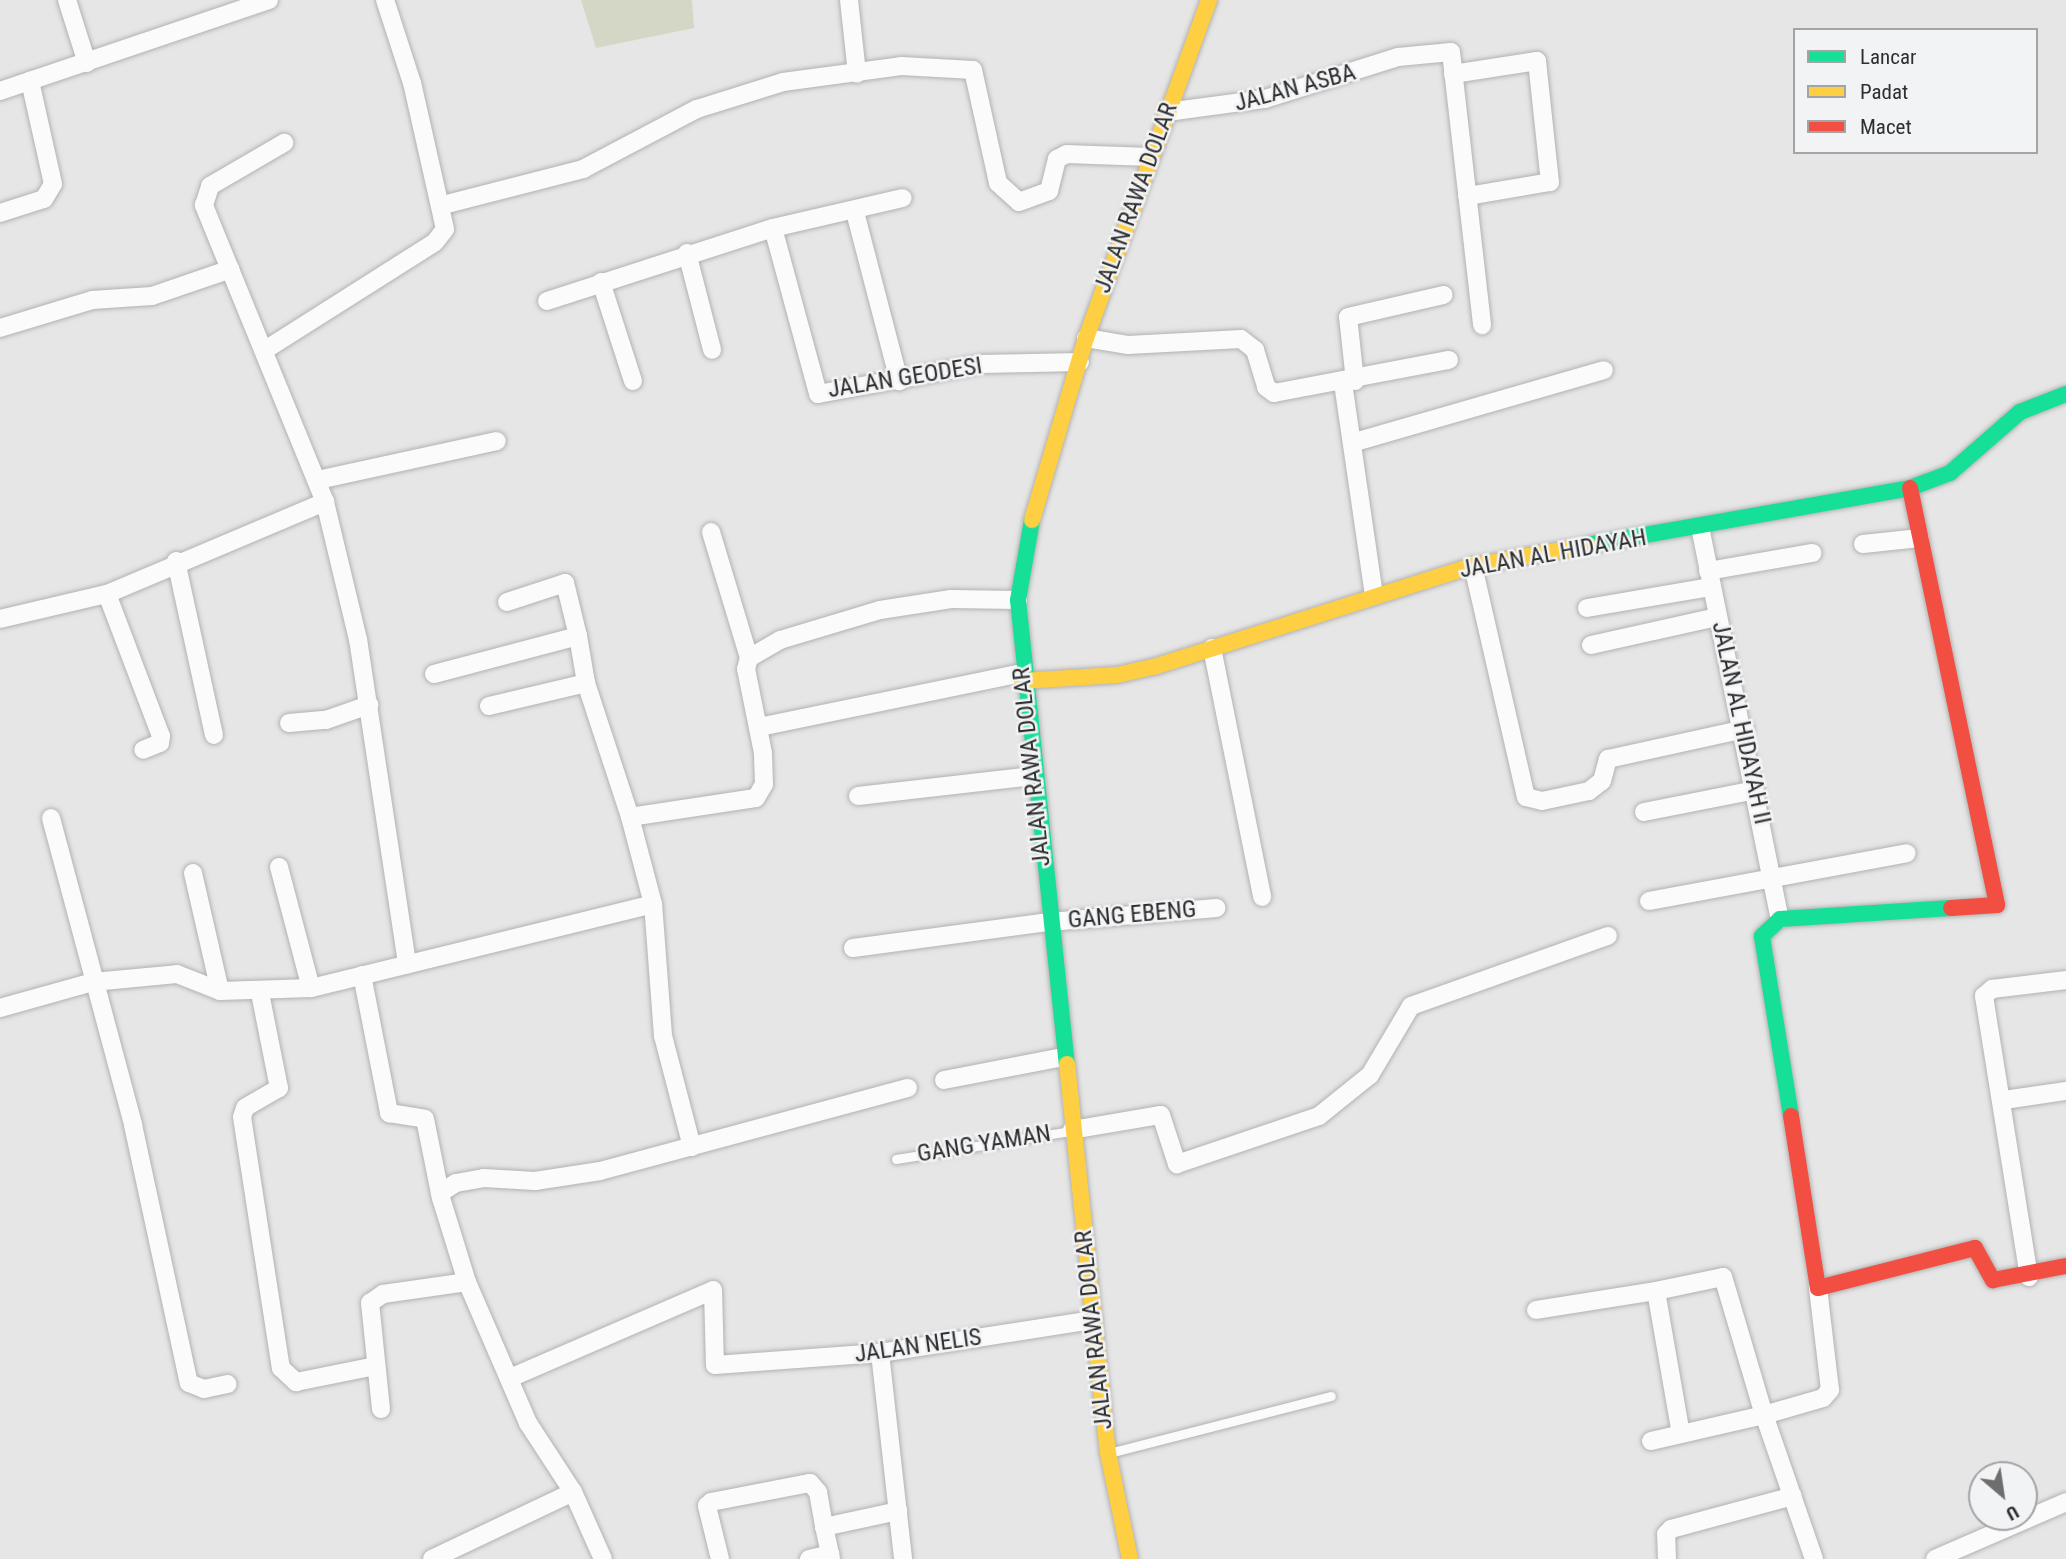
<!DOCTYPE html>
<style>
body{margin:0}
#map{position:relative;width:2066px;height:1559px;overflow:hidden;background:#e6e6e6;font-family:"Roboto Condensed",sans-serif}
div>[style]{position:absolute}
.green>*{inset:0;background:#d5d7c6}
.roads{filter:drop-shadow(0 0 2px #b2b2b3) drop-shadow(0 0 2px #b2b2b3)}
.lane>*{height:9px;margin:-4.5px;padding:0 4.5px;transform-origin:4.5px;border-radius:4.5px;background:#fbfbfb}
.street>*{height:18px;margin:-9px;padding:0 9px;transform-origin:9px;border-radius:9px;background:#fbfbfb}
.fast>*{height:16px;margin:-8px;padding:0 8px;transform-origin:8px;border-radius:8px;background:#16e098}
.slow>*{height:16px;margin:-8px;padding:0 8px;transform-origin:8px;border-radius:8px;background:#ffcf43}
.jam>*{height:16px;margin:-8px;padding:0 8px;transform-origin:8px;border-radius:8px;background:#f24e42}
span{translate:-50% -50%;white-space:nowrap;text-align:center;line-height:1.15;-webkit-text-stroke:5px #f2f3f5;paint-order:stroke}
.street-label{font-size:24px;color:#2e2e2f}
.legend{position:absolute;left:1793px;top:28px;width:245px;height:126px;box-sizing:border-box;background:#f2f3f5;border:2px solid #a4a4a6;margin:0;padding:9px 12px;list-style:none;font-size:21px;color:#2e2e2f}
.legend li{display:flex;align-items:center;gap:14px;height:35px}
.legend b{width:35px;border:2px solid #a4a4a6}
.north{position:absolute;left:1968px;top:1461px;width:70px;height:70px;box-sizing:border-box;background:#f2f3f5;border:2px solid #a4a4a6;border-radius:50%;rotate:151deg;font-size:19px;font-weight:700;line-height:28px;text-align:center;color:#2e2e2f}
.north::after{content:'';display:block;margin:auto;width:24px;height:32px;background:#6e6e6f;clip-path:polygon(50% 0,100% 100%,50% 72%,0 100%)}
</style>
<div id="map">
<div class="green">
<i style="clip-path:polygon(581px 0,692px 0,694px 28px,596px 48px)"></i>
</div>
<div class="roads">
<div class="lane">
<i style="left:896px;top:1159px;width:176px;rotate:-9.1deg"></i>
<i style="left:1109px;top:1453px;width:229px;rotate:-14.4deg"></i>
</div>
<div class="street">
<i style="left:67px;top:0;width:66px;rotate:72.4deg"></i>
<i style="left:849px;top:0;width:74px;rotate:83.8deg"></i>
<i style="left:1453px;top:74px;width:85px;rotate:-8.8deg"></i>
<i style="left:1537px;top:61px;width:122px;rotate:83.9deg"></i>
<i style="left:1550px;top:182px;width:84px;rotate:170.4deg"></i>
<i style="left:0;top:91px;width:284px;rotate:-18.7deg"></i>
<i style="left:1167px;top:112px;width:99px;rotate:-7.6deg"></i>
<i style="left:1265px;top:99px;width:139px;rotate:-17.5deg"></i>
<i style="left:1398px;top:57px;width:53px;rotate:-5.4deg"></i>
<i style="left:1451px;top:52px;width:275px;rotate:83.5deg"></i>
<i style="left:443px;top:205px;width:145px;rotate:-14.4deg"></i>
<i style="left:583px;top:169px;width:129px;rotate:-27.8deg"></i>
<i style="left:697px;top:109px;width:90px;rotate:-17.4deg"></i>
<i style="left:783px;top:82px;width:119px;rotate:-7.7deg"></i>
<i style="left:901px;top:66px;width:72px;rotate:3.2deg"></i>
<i style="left:973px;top:70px;width:116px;rotate:77.5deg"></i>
<i style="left:998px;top:183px;width:28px;rotate:42deg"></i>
<i style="left:1019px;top:202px;width:32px;rotate:-20deg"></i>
<i style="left:1049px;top:191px;width:33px;rotate:-76deg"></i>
<i style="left:1057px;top:159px;width:11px;rotate:-27deg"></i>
<i style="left:1067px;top:154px;width:82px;rotate:2.1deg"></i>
<i style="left:855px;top:212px;width:175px;rotate:75.4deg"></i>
<i style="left:0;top:213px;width:46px;rotate:-17.7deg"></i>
<i style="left:44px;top:199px;width:17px;rotate:-59deg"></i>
<i style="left:53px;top:184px;width:106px;rotate:-102.6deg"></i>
<i style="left:773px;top:228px;width:172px;rotate:74.8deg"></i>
<i style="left:818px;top:394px;width:166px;rotate:-10.4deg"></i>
<i style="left:981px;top:364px;width:99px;rotate:-1.2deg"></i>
<i style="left:687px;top:253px;width:100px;rotate:75.5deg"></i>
<i style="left:601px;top:282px;width:104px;rotate:72.1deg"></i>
<i style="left:547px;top:301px;width:237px;rotate:-17.9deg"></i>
<i style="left:773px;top:228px;width:133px;rotate:-13deg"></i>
<i style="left:0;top:328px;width:96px;rotate:-16.9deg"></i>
<i style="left:92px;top:300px;width:60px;rotate:-3.8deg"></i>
<i style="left:152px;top:296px;width:83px;rotate:-18.9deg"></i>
<i style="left:1086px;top:338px;width:43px;rotate:9.5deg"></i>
<i style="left:1128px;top:345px;width:113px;rotate:-3deg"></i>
<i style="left:1241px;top:339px;width:18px;rotate:38deg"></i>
<i style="left:1255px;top:350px;width:39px;rotate:73deg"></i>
<i style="left:1266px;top:387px;width:10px;rotate:37deg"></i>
<i style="left:1274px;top:393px;width:178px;rotate:-10.7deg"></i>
<i style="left:265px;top:350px;width:201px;rotate:-32.4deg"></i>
<i style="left:435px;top:242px;width:16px;rotate:-52deg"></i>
<i style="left:445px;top:229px;width:150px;rotate:-102.7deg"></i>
<i style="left:412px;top:83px;width:87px;rotate:-108deg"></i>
<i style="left:1355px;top:381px;width:64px;rotate:-96.2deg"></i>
<i style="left:1348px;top:317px;width:98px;rotate:-13deg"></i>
<i style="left:1343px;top:383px;width:214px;rotate:81.7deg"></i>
<i style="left:1355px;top:442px;width:259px;rotate:-16.1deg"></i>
<i style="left:318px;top:480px;width:183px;rotate:-12.3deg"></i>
<i style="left:325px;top:502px;width:141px;rotate:76.5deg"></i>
<i style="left:358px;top:639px;width:329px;rotate:81.4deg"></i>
<i style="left:1700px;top:527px;width:400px;rotate:78.5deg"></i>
<i style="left:711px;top:532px;width:132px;rotate:73.2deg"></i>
<i style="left:1863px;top:544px;width:57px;rotate:-6deg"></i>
<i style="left:176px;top:561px;width:178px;rotate:77.7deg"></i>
<i style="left:1473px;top:566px;width:237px;rotate:77.1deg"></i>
<i style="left:1526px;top:797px;width:16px;rotate:14deg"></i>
<i style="left:1542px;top:801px;width:48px;rotate:-12deg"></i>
<i style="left:1589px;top:791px;width:16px;rotate:-38deg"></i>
<i style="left:1602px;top:781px;width:23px;rotate:-75deg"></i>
<i style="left:1608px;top:759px;width:140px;rotate:-12.4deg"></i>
<i style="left:1708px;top:571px;width:106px;rotate:-9.8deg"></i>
<i style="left:107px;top:594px;width:152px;rotate:69.2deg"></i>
<i style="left:161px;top:736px;width:7px;rotate:98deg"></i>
<i style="left:160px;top:743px;width:18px;rotate:158deg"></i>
<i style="left:507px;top:602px;width:61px;rotate:-18.1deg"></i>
<i style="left:565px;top:583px;width:55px;rotate:76.2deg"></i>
<i style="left:1587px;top:608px;width:126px;rotate:-9.6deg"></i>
<i style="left:0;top:619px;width:110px;rotate:-13.2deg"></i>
<i style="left:107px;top:594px;width:237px;rotate:-22.9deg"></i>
<i style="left:325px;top:502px;width:321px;rotate:-112.2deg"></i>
<i style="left:204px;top:205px;width:20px;rotate:-72deg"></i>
<i style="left:210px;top:186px;width:86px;rotate:-30.2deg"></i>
<i style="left:1591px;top:645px;width:129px;rotate:-12.5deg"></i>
<i style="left:1212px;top:648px;width:254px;rotate:78.6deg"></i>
<i style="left:434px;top:674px;width:149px;rotate:-14.8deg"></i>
<i style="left:578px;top:636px;width:48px;rotate:80.3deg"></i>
<i style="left:586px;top:683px;width:141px;rotate:71.8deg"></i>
<i style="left:489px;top:706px;width:100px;rotate:-13.3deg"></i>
<i style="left:289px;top:723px;width:37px;rotate:-5deg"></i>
<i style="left:326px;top:720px;width:46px;rotate:-19.2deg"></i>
<i style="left:759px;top:727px;width:268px;rotate:-11.6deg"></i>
<i style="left:858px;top:796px;width:176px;rotate:-6.5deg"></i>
<i style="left:1644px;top:812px;width:113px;rotate:-11.2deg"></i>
<i style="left:51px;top:818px;width:318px;rotate:75deg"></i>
<i style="left:133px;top:1125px;width:264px;rotate:77.8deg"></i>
<i style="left:189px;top:1383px;width:16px;rotate:22deg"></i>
<i style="left:204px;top:1389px;width:24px;rotate:-12deg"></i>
<i style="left:279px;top:867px;width:125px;rotate:75.2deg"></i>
<i style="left:193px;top:873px;width:121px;rotate:77.1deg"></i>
<i style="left:1649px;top:901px;width:262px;rotate:-10.5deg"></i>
<i style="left:853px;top:948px;width:198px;rotate:-7.6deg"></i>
<i style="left:1049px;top:922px;width:168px;rotate:-4.8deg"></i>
<i style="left:362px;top:975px;width:141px;rotate:78.9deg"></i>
<i style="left:389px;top:1113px;width:36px;rotate:9deg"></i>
<i style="left:425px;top:1119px;width:81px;rotate:78.6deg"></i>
<i style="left:441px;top:1198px;width:88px;rotate:72.8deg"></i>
<i style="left:467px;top:1282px;width:154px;rotate:66.6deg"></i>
<i style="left:528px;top:1423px;width:82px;rotate:56.9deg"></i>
<i style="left:573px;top:1492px;width:73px;rotate:65.9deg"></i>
<i style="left:260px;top:993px;width:97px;rotate:78.7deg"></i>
<i style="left:279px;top:1088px;width:39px;rotate:150deg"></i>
<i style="left:245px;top:1108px;width:9px;rotate:108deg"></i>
<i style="left:242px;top:1117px;width:254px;rotate:81.2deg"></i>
<i style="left:281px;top:1368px;width:21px;rotate:43deg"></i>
<i style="left:296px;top:1382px;width:81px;rotate:-11.4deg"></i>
<i style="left:0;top:1008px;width:97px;rotate:-15.6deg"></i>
<i style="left:93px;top:982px;width:84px;rotate:-5.4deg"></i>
<i style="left:177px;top:974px;width:46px;rotate:21.6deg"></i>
<i style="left:220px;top:991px;width:91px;rotate:-1.9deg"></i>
<i style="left:311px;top:988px;width:352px;rotate:-13.8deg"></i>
<i style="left:944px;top:1080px;width:122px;rotate:-10.9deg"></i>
<i style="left:2004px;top:1100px;width:63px;rotate:-8.3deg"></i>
<i style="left:1072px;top:1130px;width:90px;rotate:-9.6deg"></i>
<i style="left:1161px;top:1115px;width:52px;rotate:71.9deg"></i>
<i style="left:1177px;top:1164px;width:150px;rotate:-18.7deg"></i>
<i style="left:1319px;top:1116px;width:65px;rotate:-38.8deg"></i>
<i style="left:1370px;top:1075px;width:80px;rotate:-59.3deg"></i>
<i style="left:1411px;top:1006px;width:209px;rotate:-19.6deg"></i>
<i style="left:692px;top:1147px;width:115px;rotate:-104.6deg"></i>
<i style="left:663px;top:1036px;width:132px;rotate:-94.3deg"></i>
<i style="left:653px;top:904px;width:90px;rotate:-104.8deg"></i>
<i style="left:630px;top:817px;width:127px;rotate:-8.6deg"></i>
<i style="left:756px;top:798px;width:16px;rotate:-60deg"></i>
<i style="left:764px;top:784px;width:31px;rotate:-92deg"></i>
<i style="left:763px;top:753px;width:86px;rotate:-101.4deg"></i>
<i style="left:746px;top:669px;width:11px;rotate:-75deg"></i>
<i style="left:749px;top:658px;width:36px;rotate:-30deg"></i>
<i style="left:780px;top:640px;width:104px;rotate:-16.7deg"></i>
<i style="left:880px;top:610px;width:72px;rotate:-8.8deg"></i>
<i style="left:951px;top:599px;width:67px;rotate:0.9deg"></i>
<i style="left:440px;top:1193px;width:19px;rotate:-32deg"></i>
<i style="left:456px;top:1183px;width:28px;rotate:-10deg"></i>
<i style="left:484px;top:1178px;width:51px;rotate:3.4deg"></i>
<i style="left:535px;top:1181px;width:66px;rotate:-8.7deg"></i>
<i style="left:600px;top:1171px;width:319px;rotate:-15.1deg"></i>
<i style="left:2029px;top:1277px;width:285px;rotate:-99.1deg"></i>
<i style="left:1984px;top:996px;width:11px;rotate:-41deg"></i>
<i style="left:1992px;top:989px;width:75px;rotate:-6.9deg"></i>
<i style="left:1536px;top:1310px;width:121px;rotate:-9deg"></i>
<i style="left:880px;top:1353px;width:207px;rotate:83.6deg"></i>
<i style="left:510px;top:1378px;width:221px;rotate:-23.4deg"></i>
<i style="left:713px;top:1290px;width:75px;rotate:88.5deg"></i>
<i style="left:715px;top:1365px;width:165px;rotate:-4.2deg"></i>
<i style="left:880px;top:1353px;width:216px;rotate:-8.8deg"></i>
<i style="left:381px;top:1409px;width:107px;rotate:-95.9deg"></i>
<i style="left:370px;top:1303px;width:16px;rotate:-35deg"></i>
<i style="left:383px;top:1294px;width:85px;rotate:-8.1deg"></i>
<i style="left:1651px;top:1441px;width:116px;rotate:-13deg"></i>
<i style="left:1764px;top:1415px;width:144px;rotate:-106.5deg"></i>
<i style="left:1723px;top:1277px;width:68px;rotate:168.2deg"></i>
<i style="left:1656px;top:1291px;width:145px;rotate:80.1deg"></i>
<i style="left:432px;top:1559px;width:156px;rotate:-25.4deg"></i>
<i style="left:720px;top:1559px;width:55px;rotate:-103.8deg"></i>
<i style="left:707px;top:1506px;width:6px;rotate:-45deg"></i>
<i style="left:711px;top:1502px;width:101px;rotate:-10.9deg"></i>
<i style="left:810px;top:1483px;width:12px;rotate:48deg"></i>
<i style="left:818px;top:1492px;width:36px;rotate:80deg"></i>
<i style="left:809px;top:1559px;width:22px;rotate:-13deg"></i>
<i style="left:831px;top:1559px;width:33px;rotate:-102deg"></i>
<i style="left:824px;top:1527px;width:76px;rotate:-12.2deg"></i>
<i style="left:1667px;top:1559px;width:25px;rotate:-92deg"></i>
<i style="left:1666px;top:1534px;width:7px;rotate:-45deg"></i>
<i style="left:1671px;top:1529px;width:126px;rotate:-15.1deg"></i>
<i style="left:1814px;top:1559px;width:152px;rotate:-109.1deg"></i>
<i style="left:1764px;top:1415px;width:61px;rotate:-16.1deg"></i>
<i style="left:1823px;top:1398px;width:11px;rotate:-49deg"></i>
<i style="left:1830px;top:1390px;width:103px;rotate:-96.7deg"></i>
<i style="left:1935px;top:1559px;width:143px;rotate:-23.5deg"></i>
</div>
<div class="fast">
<i style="left:1032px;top:520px;width:81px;rotate:99.9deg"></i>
<i style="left:1018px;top:600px;width:467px;rotate:84deg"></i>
<i style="left:1588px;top:545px;width:327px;rotate:-10deg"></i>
<i style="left:1910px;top:488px;width:43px;rotate:-20.6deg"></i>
<i style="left:1950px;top:473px;width:93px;rotate:-41.1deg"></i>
<i style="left:2020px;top:412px;width:49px;rotate:-21.4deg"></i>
<i style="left:1791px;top:1116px;width:182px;rotate:-99.2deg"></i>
<i style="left:1762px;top:936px;width:25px;rotate:-43deg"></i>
<i style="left:1780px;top:919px;width:171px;rotate:-3.7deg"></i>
</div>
<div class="slow">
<i style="left:1032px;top:520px;width:190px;rotate:-73.5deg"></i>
<i style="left:1086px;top:338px;width:360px;rotate:-70deg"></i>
<i style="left:1022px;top:681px;width:95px;rotate:-3.6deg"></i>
<i style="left:1117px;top:675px;width:41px;rotate:-12.7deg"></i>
<i style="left:1157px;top:666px;width:331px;rotate:-17.6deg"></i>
<i style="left:1473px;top:566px;width:117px;rotate:-10.3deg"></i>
<i style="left:1067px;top:1064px;width:391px;rotate:84deg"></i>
<i style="left:1108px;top:1453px;width:108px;rotate:78.3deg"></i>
</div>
<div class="jam">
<i style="left:1910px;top:488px;width:426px;rotate:78.2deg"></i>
<i style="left:1997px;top:905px;width:46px;rotate:176.3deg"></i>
<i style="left:1791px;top:1116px;width:174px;rotate:81.1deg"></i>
<i style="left:1818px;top:1288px;width:162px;rotate:-14.3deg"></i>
<i style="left:1975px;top:1248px;width:37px;rotate:61deg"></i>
<i style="left:1993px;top:1280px;width:74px;rotate:-10.9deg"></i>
</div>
</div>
<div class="street-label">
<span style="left:1295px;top:88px;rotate:-15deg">JALAN ASBA</span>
<span style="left:1136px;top:198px;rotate:-70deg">JALAN RAWA DOLAR</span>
<span style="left:905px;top:378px;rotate:-9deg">JALAN GEODESI</span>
<span style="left:1553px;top:554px;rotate:-10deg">JALAN AL HIDAYAH</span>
<span style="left:1741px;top:723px;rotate:78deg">JALAN AL HIDAYAH II</span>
<span style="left:1032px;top:767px;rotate:-96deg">JALAN RAWA DOLAR</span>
<span style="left:1132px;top:915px;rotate:-5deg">GANG EBENG</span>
<span style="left:984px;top:1144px;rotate:-9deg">GANG YAMAN</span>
<span style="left:1094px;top:1330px;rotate:-96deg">JALAN RAWA DOLAR</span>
<span style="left:918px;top:1346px;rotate:-8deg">JALAN NELIS</span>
</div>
<ul class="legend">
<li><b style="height:9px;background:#16e098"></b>Lancar</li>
<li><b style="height:9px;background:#ffcf43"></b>Padat</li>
<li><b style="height:9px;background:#f24e42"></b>Macet</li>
</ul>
<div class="north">U</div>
</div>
